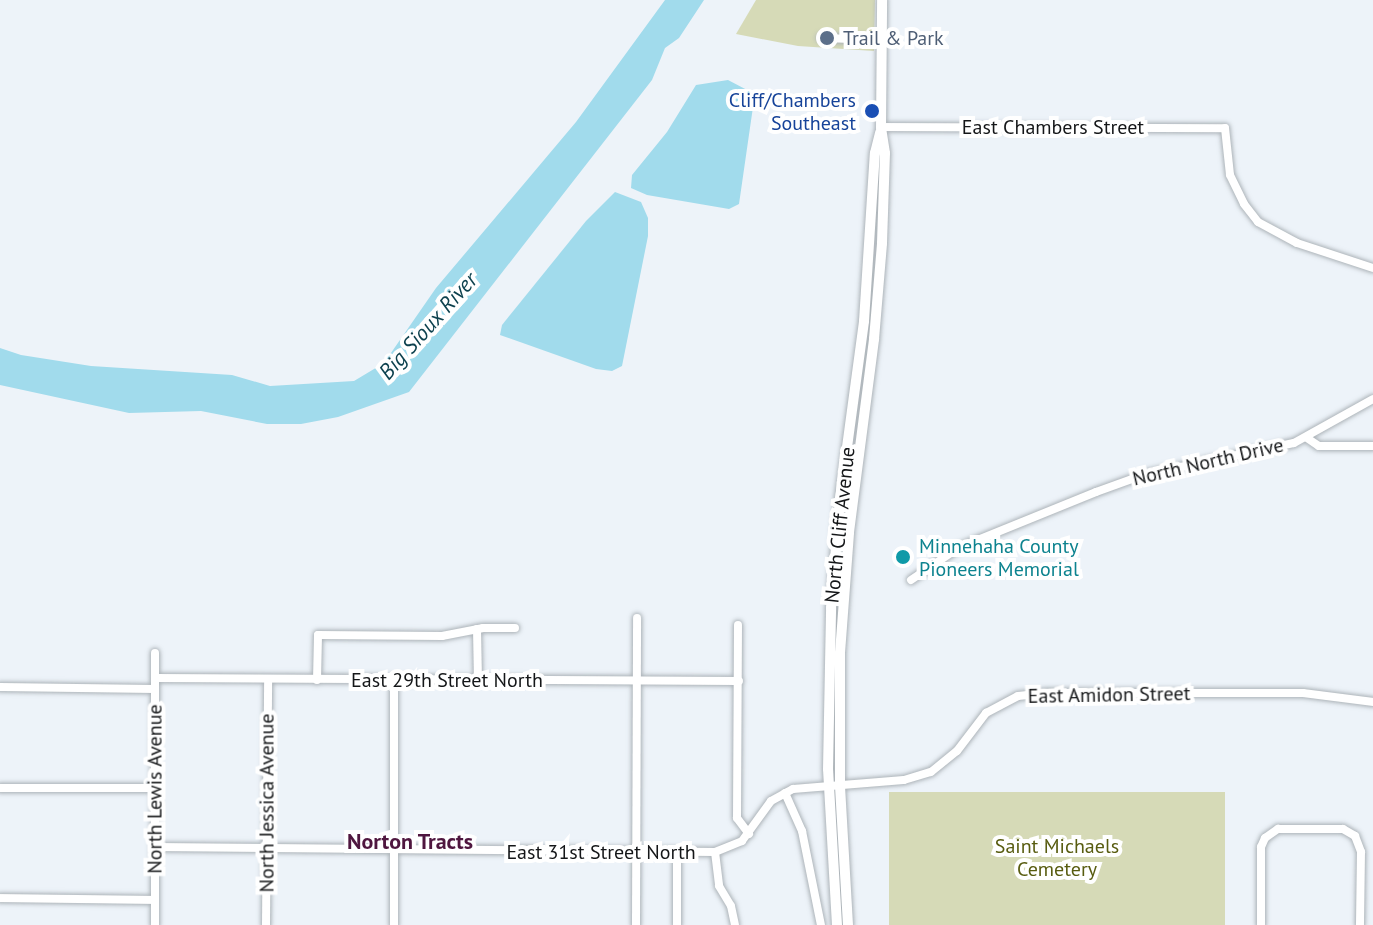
<!DOCTYPE html>
<style>
body{margin:0}
#map{position:relative;width:1373px;height:925px;overflow:hidden;background:#edf3f9;font-family:"PT Sans",sans-serif}
div>[style]{position:absolute}
.green>*{inset:0;background:#d6dab7}
.water>*{inset:0;background:#a1dbec}
.roads{filter:drop-shadow(0 0 2px #adb4b9) drop-shadow(0 0 2px #adb4b9)}
.minor>*{height:8px;margin:-4px;padding:0 4px;transform-origin:4px;border-radius:4px;background:#fff}
.major>*{height:10px;margin:-5px;padding:0 5px;transform-origin:5px;border-radius:5px;background:#fff}
.dots>*{width:22px;height:22px;translate:-50% -50%;box-sizing:border-box;border:4px solid #fff;border-radius:50%}
span{translate:-50% -50%;white-space:nowrap;text-align:center;line-height:1.15;-webkit-text-stroke:8px #fff;paint-order:stroke}
.service-label{font-size:20px;color:#4e5e75}
.left{translate:0 -50%;text-align:left}
.transit-label{font-size:20px;color:#164399}
.right{translate:-100% -50%;text-align:right}
.street-label{font-size:20px;color:#141618}
.culture-label{font-size:20px;color:#0d838f}
.park-label{font-size:20px;color:#585c10}
.water-label{font-size:22px;color:#0e424f;font-style:italic}
.neighbourhood-label{font-size:22px;color:#4f163f;font-weight:700}
</style>
<div id="map">
<div class="green">
<i style="clip-path:polygon(756px 0,875px 0,874px 51px,798px 46px,736px 34px)"></i>
<i style="clip-path:polygon(889px 792px,1225px 792px,1225px 925px,889px 925px)"></i>
</div>
<div class="water">
<i style="clip-path:polygon(665px 0,704px 0,679px 38px,665px 48px,652px 80px,409px 392px,338px 417px,301px 424px,267px 424px,201px 411px,129px 413px,0 385px,0 348px,21px 355px,91px 366px,232px 375px,270px 386px,354px 381px,384px 363px,436px 288px,576px 122px)"></i>
<i style="clip-path:polygon(728px 80px,749px 91px,753px 107px,739px 204px,729px 209px,647px 195px,631px 188px,632px 175px,667px 132px,696px 85px)"></i>
<i style="clip-path:polygon(615px 192px,641px 202px,648px 218px,648px 236px,622px 366px,612px 371px,596px 369px,500px 335px,502px 325px,586px 221px)"></i>
</div>
<div class="roads">
<div class="minor">
<i style="left:821px;top:38px;width:61px;rotate:1.9deg"></i>
<i style="left:881px;top:127px;width:344px;rotate:0.2deg"></i>
<i style="left:1225px;top:128px;width:47px;rotate:83.9deg"></i>
<i style="left:1230px;top:175px;width:32px;rotate:64deg"></i>
<i style="left:1244px;top:204px;width:23px;rotate:52deg"></i>
<i style="left:1258px;top:222px;width:44px;rotate:28.3deg"></i>
<i style="left:1297px;top:243px;width:80px;rotate:18.2deg"></i>
<i style="left:1307px;top:438px;width:14px;rotate:34deg"></i>
<i style="left:1319px;top:446px;width:54px"></i>
<i style="left:911px;top:580px;width:57px;rotate:-34.2deg"></i>
<i style="left:958px;top:548px;width:149px;rotate:-22.1deg"></i>
<i style="left:1096px;top:492px;width:50px;rotate:-19.9deg"></i>
<i style="left:1143px;top:475px;width:154px;rotate:-12deg"></i>
<i style="left:1294px;top:443px;width:90px;rotate:-29.1deg"></i>
<i style="left:738px;top:625px;width:193px;rotate:90.3deg"></i>
<i style="left:737px;top:818px;width:20px;rotate:53deg"></i>
<i style="left:477px;top:629px;width:51px;rotate:88.9deg"></i>
<i style="left:155px;top:678px;width:584px;rotate:0.29deg"></i>
<i style="left:317px;top:680px;width:45px;rotate:-88.7deg"></i>
<i style="left:318px;top:635px;width:124px;rotate:0.5deg"></i>
<i style="left:442px;top:636px;width:42px;rotate:-11deg"></i>
<i style="left:483px;top:628px;width:32px"></i>
<i style="left:394px;top:680px;width:245px;rotate:90deg"></i>
<i style="left:0;top:687px;width:155px;rotate:0.7deg"></i>
<i style="left:0;top:788px;width:155px"></i>
<i style="left:785px;top:793px;width:42px;rotate:65.9deg"></i>
<i style="left:802px;top:831px;width:96px;rotate:78.6deg"></i>
<i style="left:155px;top:847px;width:560px;rotate:0.51deg"></i>
<i style="left:715px;top:852px;width:29px;rotate:-22deg"></i>
<i style="left:742px;top:841px;width:49px;rotate:-54.1deg"></i>
<i style="left:771px;top:801px;width:25px;rotate:-29deg"></i>
<i style="left:793px;top:789px;width:111px;rotate:-4.6deg"></i>
<i style="left:904px;top:780px;width:28px;rotate:-17deg"></i>
<i style="left:931px;top:772px;width:33px;rotate:-39deg"></i>
<i style="left:957px;top:751px;width:48px;rotate:-52.7deg"></i>
<i style="left:986px;top:713px;width:36px;rotate:-28deg"></i>
<i style="left:1018px;top:696px;width:31px;rotate:-6deg"></i>
<i style="left:1049px;top:693px;width:254px"></i>
<i style="left:1303px;top:693px;width:71px;rotate:7.3deg"></i>
<i style="left:715px;top:852px;width:34px;rotate:83deg"></i>
<i style="left:719px;top:886px;width:23px;rotate:59deg"></i>
<i style="left:731px;top:906px;width:19px;rotate:78deg"></i>
<i style="left:677px;top:853px;width:72px;rotate:90deg"></i>
<i style="left:0;top:898px;width:155px;rotate:0.7deg"></i>
<i style="left:155px;top:925px;width:272px;rotate:-90deg"></i>
<i style="left:266px;top:925px;width:245px;rotate:-89.5deg"></i>
<i style="left:636px;top:925px;width:307px;rotate:-89.8deg"></i>
<i style="left:1261px;top:925px;width:78px;rotate:-90deg"></i>
<i style="left:1261px;top:847px;width:10px;rotate:-66deg"></i>
<i style="left:1265px;top:838px;width:16px;rotate:-35deg"></i>
<i style="left:1278px;top:829px;width:65px"></i>
<i style="left:1343px;top:829px;width:14px;rotate:30deg"></i>
<i style="left:1355px;top:836px;width:17px;rotate:69deg"></i>
<i style="left:1361px;top:852px;width:73px;rotate:90.8deg"></i>
</div>
<div class="major">
<i style="left:837px;top:925px;width:156px;rotate:-93.3deg"></i>
<i style="left:828px;top:769px;width:161px;rotate:-88.9deg"></i>
<i style="left:831px;top:608px;width:109px;rotate:-85.3deg"></i>
<i style="left:840px;top:499px;width:180px;rotate:-82.3deg"></i>
<i style="left:864px;top:321px;width:168px;rotate:-86.3deg"></i>
<i style="left:875px;top:153px;width:21px;rotate:-76deg"></i>
<i style="left:848px;top:925px;width:140px;rotate:-93.3deg"></i>
<i style="left:840px;top:785px;width:132px;rotate:-90deg"></i>
<i style="left:840px;top:653px;width:121px;rotate:-85.7deg"></i>
<i style="left:849px;top:532px;width:195px;rotate:-82.6deg"></i>
<i style="left:874px;top:339px;width:96px;rotate:-85.2deg"></i>
<i style="left:882px;top:243px;width:90px;rotate:-88.1deg"></i>
<i style="left:885px;top:153px;width:26px;rotate:-99deg"></i>
<i style="left:881px;top:127px;width:127px;rotate:-89.5deg"></i>
</div>
</div>
<div class="dots">
<i style="left:827px;top:38px;background:#5c6f8a"></i>
<i style="left:872px;top:111px;background:#1a4fb4"></i>
<i style="left:903px;top:557px;background:#0f9aa8"></i>
</div>
<div class="service-label">
<span class="left" style="left:843px;top:38px">Trail &amp; Park</span>
</div>
<div class="transit-label">
<span class="right" style="left:856px;top:112px">Cliff/Chambers<br>Southeast</span>
</div>
<div class="street-label">
<span style="left:1053px;top:127px">East Chambers Street</span>
<span style="left:1208px;top:462px;rotate:-13deg">North North Drive</span>
<span style="left:840px;top:525px;rotate:-84deg">North Cliff Avenue</span>
<span style="left:447px;top:680px">East 29th Street North</span>
<span style="left:1109px;top:695px;rotate:-1deg">East Amidon Street</span>
<span style="left:155px;top:789px;rotate:-90deg">North Lewis Avenue</span>
<span style="left:267px;top:803px;rotate:-90deg">North Jessica Avenue</span>
<span style="left:601px;top:852px">East 31st Street North</span>
</div>
<div class="culture-label">
<span class="left" style="left:919px;top:558px">Minnehaha County<br>Pioneers Memorial</span>
</div>
<div class="park-label">
<span style="left:1057px;top:858px">Saint Michaels<br>Cemetery</span>
</div>
<div class="water-label">
<span style="left:428px;top:326px;rotate:-48deg">Big Sioux River</span>
</div>
<div class="neighbourhood-label">
<span style="left:410px;top:842px">Norton Tracts</span>
</div>
</div>
